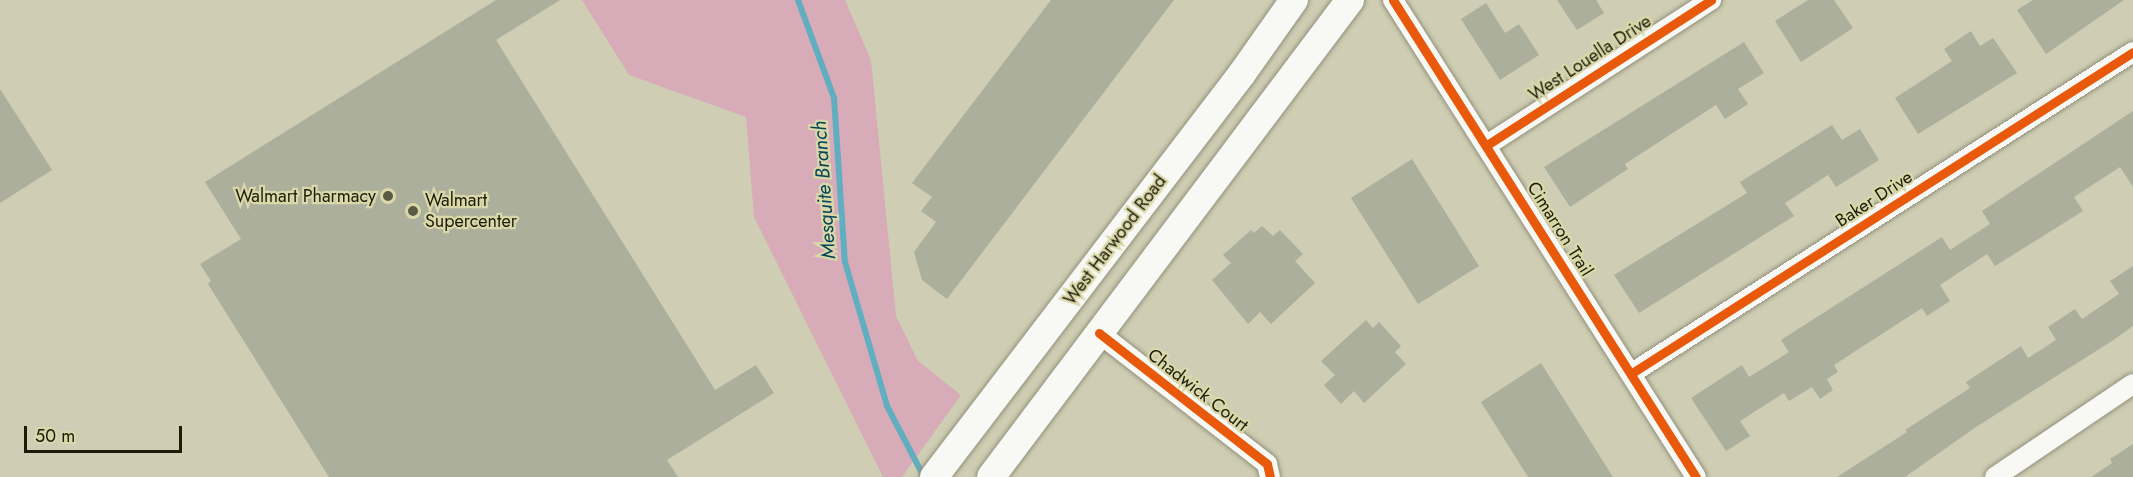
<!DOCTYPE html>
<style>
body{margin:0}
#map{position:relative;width:2133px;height:477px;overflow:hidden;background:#cfceb4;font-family:Jost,sans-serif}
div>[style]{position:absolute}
.green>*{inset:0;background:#d7abb7}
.stream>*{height:6px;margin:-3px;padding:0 3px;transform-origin:3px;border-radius:3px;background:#62aec1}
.building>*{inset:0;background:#acaf9c}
.roads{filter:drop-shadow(0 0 2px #91907c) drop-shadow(0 0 2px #91907c)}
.minor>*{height:20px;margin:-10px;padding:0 10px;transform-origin:10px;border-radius:10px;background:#f8f8f4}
.secondary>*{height:28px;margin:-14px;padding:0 14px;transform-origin:14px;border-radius:14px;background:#f8f8f4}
.cycleway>*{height:9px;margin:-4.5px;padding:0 4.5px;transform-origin:4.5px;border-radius:4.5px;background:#e8590c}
.dots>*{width:16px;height:16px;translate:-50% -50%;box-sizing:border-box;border:3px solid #dad8a9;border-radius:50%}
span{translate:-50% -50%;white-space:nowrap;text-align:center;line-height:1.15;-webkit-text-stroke:4.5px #dad8a9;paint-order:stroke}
.street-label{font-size:18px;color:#1c1b09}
.poi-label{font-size:18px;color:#1c1b09}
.right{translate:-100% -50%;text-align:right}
.left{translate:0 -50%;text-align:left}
.water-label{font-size:20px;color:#034458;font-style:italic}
.scale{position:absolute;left:24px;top:426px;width:158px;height:27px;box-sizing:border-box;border:3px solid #1c1b09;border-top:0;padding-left:8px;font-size:18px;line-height:21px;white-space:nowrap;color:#1c1b09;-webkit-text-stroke:4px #dad8a9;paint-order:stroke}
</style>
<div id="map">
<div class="green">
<i style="clip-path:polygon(582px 0,845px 0,871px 60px,896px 316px,918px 361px,961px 395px,902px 477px,883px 477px,754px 217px,746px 117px,629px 75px)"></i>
</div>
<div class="stream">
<i style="left:798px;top:0;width:104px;rotate:69.8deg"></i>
<i style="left:834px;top:98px;width:164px;rotate:86.2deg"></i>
<i style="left:845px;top:262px;width:150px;rotate:73.7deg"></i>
<i style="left:887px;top:406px;width:80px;rotate:62.5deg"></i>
</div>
<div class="building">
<i style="clip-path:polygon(496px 0,560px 0,496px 40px,715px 390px,756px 365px,774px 393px,667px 460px,678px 477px,329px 477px,208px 284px,211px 281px,200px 264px,241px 239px,205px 182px)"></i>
<i style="clip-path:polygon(1051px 0,1174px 0,947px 299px,922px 280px,914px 252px,936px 222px,921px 211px,932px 197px,912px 183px)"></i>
<i style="clip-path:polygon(1557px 0,1596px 0,1604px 13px,1577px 30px)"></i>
<i style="clip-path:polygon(1808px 0,1834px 0,1853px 28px,1801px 62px,1775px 21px)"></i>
<i style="clip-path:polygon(2033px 0,2124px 0,2046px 54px,2017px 10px)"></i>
<i style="clip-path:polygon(1486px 3px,1505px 33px,1519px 24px,1539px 55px,1500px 80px,1461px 19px)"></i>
<i style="clip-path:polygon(1971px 31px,1980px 46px,1993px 38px,2017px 73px,1918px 134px,1895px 98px,1952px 61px,1944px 49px)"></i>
<i style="clip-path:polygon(1744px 42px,1764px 73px,1738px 89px,1748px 104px,1725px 119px,1716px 105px,1625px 164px,1628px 169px,1570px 207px,1544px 167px)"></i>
<i style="clip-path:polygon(0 89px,52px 170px,0 203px)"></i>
<i style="clip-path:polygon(2133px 111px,2133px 187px,2120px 167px,2074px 197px,2083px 211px,1995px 266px,1987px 254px,1940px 285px,1950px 301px,1927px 316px,1922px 308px,1834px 365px,1838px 372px,1827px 379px,1833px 390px,1820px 399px,1812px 387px,1789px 401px,1784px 393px,1740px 421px,1750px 436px,1726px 451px,1691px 398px,1742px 365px,1749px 377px,1789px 352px,1781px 340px,1942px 237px,1950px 250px,1990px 224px,1982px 211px)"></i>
<i style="clip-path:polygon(1832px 125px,1842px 140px,1860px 129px,1879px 160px,1836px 187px,1828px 175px,1785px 203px,1794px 216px,1639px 313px,1614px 275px,1747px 193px,1740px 182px)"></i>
<i style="clip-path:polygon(1412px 159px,1479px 266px,1418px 304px,1351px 198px)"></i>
<i style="clip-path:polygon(1262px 226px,1273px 236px,1280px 230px,1303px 254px,1295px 261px,1315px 283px,1271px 324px,1260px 312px,1248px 324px,1212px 280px,1231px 263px,1223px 255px,1251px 230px,1254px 233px)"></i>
<i style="clip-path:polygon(2133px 266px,2133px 326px,2112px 341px,1976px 427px,1905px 477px,1837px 477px,1907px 432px,1905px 430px,1970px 388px,1966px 382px,2021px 346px,2028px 358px,2056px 340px,2048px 327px,2075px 309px,2082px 319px,2119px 294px,2110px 281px)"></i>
<i style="clip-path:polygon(1366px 320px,1373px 328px,1379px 322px,1401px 346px,1395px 352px,1406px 364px,1364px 403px,1354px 391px,1341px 404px,1324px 385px,1335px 375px,1321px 361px)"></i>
<i style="clip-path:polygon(1541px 363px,1613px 477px,1528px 477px,1481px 402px)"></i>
<i style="clip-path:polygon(2133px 444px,2133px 477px,2091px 477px,2112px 463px,2110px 459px)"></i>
</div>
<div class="roads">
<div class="minor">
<i style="left:1393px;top:0;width:565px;rotate:57.58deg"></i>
<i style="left:1487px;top:145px;width:267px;rotate:-32.9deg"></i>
<i style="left:1099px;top:333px;width:213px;rotate:37.9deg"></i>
<i style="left:1267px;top:464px;width:13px;rotate:77deg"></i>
<i style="left:1632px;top:373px;width:595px;rotate:-32.65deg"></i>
<i style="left:1995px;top:477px;width:166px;rotate:-34deg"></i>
</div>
<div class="secondary">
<i style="left:934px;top:477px;width:506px;rotate:-52.63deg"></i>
<i style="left:1241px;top:75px;width:92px;rotate:-54.8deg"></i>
<i style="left:991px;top:477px;width:597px;rotate:-53.03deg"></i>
</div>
</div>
<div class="cycleway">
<i style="left:1393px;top:0;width:565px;rotate:57.58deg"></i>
<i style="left:1487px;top:145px;width:267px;rotate:-32.9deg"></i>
<i style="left:1099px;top:333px;width:213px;rotate:37.9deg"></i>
<i style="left:1267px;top:464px;width:13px;rotate:77deg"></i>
<i style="left:1632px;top:373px;width:595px;rotate:-32.65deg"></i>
</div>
<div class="dots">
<i style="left:388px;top:196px;background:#5b5a45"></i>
<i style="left:413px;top:211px;background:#5b5a45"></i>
</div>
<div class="street-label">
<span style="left:1590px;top:58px;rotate:-33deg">West Louella Drive</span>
<span style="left:1874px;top:199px;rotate:-33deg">Baker Drive</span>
<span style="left:1560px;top:229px;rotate:58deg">Cimarron Trail</span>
<span style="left:1115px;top:240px;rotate:-53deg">West Harwood Road</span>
<span style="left:1198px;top:390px;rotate:38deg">Chadwick Court</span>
</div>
<div class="poi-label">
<span class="right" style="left:376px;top:196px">Walmart Pharmacy</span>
<span class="left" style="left:425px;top:211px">Walmart<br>Supercenter</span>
</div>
<div class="water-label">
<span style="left:824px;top:190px;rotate:-94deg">Mesquite Branch</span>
</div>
<div class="scale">50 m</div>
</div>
